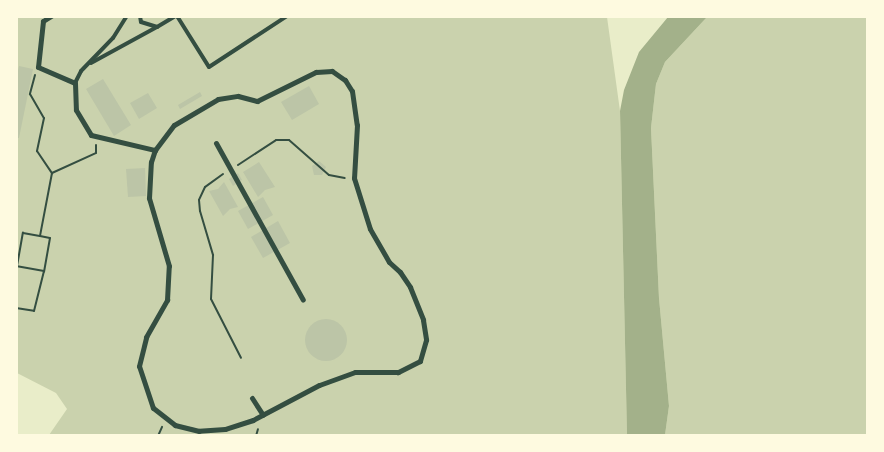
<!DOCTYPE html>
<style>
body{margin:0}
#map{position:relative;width:884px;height:452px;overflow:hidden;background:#e9edc9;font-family:Poppins,sans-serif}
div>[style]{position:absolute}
.green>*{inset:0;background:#cad2ad}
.water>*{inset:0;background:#a3b18a}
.building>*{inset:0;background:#bcc5a7}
.round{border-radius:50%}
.path>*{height:2px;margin:-1px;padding:0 1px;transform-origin:1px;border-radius:1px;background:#344e41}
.service>*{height:4px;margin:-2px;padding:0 2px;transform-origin:2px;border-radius:2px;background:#344e41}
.pedestrian>*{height:5px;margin:-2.5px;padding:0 2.5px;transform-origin:2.5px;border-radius:2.5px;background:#344e41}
span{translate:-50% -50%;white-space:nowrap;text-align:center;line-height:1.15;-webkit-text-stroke:4.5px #fefae0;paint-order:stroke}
.frame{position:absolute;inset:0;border:18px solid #fefae0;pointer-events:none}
</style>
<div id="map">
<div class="green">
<i style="clip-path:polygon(16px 17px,607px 17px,620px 111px,627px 435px,49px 435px,67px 409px,56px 393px,17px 373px)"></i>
<i style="clip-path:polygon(707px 17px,867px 17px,867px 435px,665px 435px,669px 406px,659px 298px,651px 128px,656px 84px,665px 62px)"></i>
</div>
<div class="water">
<i style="clip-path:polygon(668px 17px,707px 17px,665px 62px,656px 84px,651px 128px,659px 298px,669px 406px,665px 435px,627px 435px,620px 111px,624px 90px,639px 52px)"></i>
</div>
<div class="building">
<i style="clip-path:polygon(19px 66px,33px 69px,19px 138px,16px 138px,16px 80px)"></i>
<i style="clip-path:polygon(103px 79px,131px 125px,114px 136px,86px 89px)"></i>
<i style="clip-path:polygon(309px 86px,319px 104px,292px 120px,281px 102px)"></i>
<i style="clip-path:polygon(200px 92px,202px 96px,180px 109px,178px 105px)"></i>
<i style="clip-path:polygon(148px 93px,157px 108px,139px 119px,130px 103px)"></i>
<i style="clip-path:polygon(319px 161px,326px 167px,322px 175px,314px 175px,312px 166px)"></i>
<i style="clip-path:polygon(259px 162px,275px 187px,265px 190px,258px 197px,243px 172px)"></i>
<i style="clip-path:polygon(145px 168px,146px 196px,128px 197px,126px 169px)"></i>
<i style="clip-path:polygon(238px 173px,242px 180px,233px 186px,229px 179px)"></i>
<i style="clip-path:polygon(224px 182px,238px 207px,230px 209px,223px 216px,209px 191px,218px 189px)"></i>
<i style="clip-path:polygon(263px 197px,273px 215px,248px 229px,238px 211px)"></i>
<i style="clip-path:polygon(278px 221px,290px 243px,263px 258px,251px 237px)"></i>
<i class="round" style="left:305px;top:319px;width:42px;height:42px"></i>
</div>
<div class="path">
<i style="left:35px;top:75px;width:20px;rotate:105deg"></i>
<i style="left:30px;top:94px;width:28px;rotate:60deg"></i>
<i style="left:44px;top:118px;width:34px;rotate:102deg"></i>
<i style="left:37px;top:151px;width:27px;rotate:56deg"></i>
<i style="left:52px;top:173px;width:64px;rotate:100.8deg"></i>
<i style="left:40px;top:236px;width:10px;rotate:11deg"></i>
<i style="left:50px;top:238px;width:34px;rotate:100deg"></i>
<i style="left:44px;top:271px;width:27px;rotate:-170deg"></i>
<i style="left:17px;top:266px;width:34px;rotate:-80deg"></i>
<i style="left:23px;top:233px;width:17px;rotate:10deg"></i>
<i style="left:238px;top:165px;width:45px;rotate:-33.3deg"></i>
<i style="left:276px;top:140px;width:13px"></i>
<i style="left:289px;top:140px;width:53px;rotate:41.2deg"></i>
<i style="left:329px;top:175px;width:16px;rotate:11deg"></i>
<i style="left:52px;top:173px;width:48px;rotate:-24.4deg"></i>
<i style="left:96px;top:153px;width:8px;rotate:-90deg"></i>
<i style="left:223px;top:174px;width:22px;rotate:144deg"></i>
<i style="left:205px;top:187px;width:14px;rotate:115deg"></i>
<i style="left:199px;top:200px;width:11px;rotate:85deg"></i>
<i style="left:200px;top:211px;width:46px;rotate:73.5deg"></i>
<i style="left:213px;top:255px;width:44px;rotate:92.6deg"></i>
<i style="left:211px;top:299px;width:66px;rotate:63deg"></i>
<i style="left:16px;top:308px;width:18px;rotate:9deg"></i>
<i style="left:34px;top:311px;width:41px;rotate:-76deg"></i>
<i style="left:158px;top:436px;width:10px;rotate:-66deg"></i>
<i style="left:256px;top:436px;width:7px;rotate:-74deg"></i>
</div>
<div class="service">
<i style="left:140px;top:16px;width:6px;rotate:81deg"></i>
<i style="left:141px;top:22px;width:17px;rotate:17deg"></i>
<i style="left:157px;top:27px;width:21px;rotate:-31deg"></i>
<i style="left:177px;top:16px;width:60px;rotate:57.9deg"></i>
<i style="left:209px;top:67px;width:93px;rotate:-33.2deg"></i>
<i style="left:91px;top:63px;width:75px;rotate:-28.6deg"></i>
<i style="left:75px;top:83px;width:13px;rotate:-63deg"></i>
<i style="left:81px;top:71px;width:46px;rotate:-45.9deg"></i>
<i style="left:113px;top:38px;width:26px;rotate:-58deg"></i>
</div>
<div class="pedestrian">
<i style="left:43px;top:21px;width:46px;rotate:96.2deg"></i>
<i style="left:38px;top:67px;width:40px;rotate:23.4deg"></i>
<i style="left:75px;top:83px;width:27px;rotate:88deg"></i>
<i style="left:76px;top:110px;width:29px;rotate:59deg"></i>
<i style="left:91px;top:135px;width:66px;rotate:13.2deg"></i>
<i style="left:43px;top:21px;width:9px;rotate:-32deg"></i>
<i style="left:332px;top:71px;width:16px;rotate:35deg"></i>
<i style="left:345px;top:80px;width:13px;rotate:58deg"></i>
<i style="left:352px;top:91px;width:34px;rotate:82deg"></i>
<i style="left:357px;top:125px;width:53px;rotate:93.2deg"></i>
<i style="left:354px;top:178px;width:53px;rotate:72.6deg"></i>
<i style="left:370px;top:229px;width:38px;rotate:60deg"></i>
<i style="left:389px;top:262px;width:15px;rotate:42deg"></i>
<i style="left:400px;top:272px;width:18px;rotate:56deg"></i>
<i style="left:410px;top:287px;width:35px;rotate:68deg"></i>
<i style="left:423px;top:320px;width:20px;rotate:81deg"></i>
<i style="left:426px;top:340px;width:22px;rotate:106deg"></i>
<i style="left:420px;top:361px;width:25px;rotate:153deg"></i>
<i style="left:398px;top:372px;width:43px;rotate:180deg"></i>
<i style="left:355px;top:372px;width:38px;rotate:160deg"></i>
<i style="left:319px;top:385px;width:75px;rotate:152.1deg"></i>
<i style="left:253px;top:420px;width:29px;rotate:162deg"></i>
<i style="left:225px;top:429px;width:26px;rotate:176deg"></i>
<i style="left:199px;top:431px;width:25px;rotate:-166deg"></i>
<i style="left:175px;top:425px;width:28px;rotate:-142deg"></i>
<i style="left:153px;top:408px;width:44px;rotate:-108.4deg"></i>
<i style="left:139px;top:366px;width:30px;rotate:-76deg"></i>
<i style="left:146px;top:337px;width:43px;rotate:-60.4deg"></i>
<i style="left:167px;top:300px;width:34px;rotate:-87deg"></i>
<i style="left:169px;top:266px;width:71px;rotate:-106.4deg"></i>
<i style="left:149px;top:198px;width:36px;rotate:-87deg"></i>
<i style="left:151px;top:162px;width:13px;rotate:-72deg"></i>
<i style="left:155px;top:150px;width:31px;rotate:-53deg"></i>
<i style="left:174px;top:125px;width:51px;rotate:-30.6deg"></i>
<i style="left:218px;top:99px;width:20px;rotate:-9deg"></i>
<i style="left:238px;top:96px;width:20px;rotate:15deg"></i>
<i style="left:257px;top:101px;width:66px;rotate:-26.2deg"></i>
<i style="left:316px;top:72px;width:16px;rotate:-4deg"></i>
<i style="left:216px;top:143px;width:179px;rotate:61deg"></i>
<i style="left:252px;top:398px;width:20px;rotate:57deg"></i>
</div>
<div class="frame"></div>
</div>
